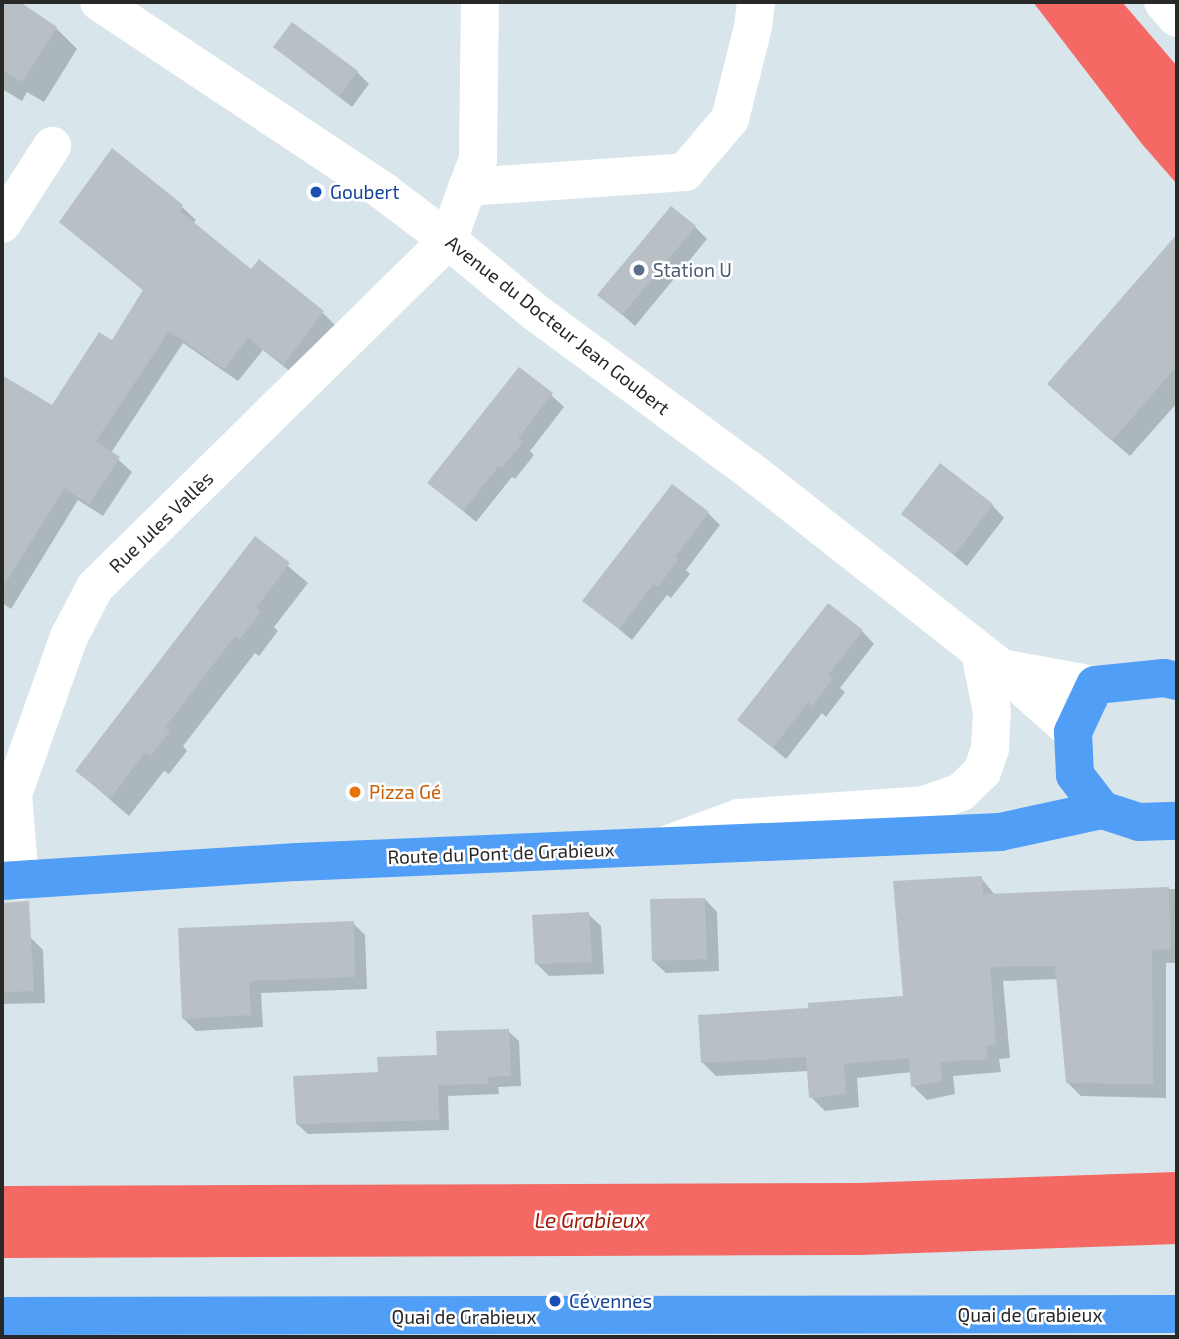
<!DOCTYPE html>
<meta charset="utf-8">
<style>
body{margin:0}
#map{position:relative;width:1179px;height:1339px;overflow:hidden;background:#d8e5eb;font-family:"Exo 2",sans-serif}
div>[style]{position:absolute}
.water>*{inset:0;background:#f46964}
.shadow>*{inset:0;background:#0003}
.river>*{height:72px;margin:-36px;padding:0 36px;transform-origin:36px;border-radius:36px;background:#f46964}
.building>*{inset:0;background:#b8c0c6}
.minor>*{height:38px;margin:-19px;padding:0 19px;transform-origin:19px;border-radius:19px;background:#fff}
.major>*{height:38px;margin:-19px;padding:0 19px;transform-origin:19px;border-radius:19px;background:#519ef7}
.dots>*{width:19px;height:19px;translate:-50% -50%;box-sizing:border-box;border:4px solid #fff;border-radius:50%}
span{translate:-50% -50%;white-space:nowrap;text-align:center;line-height:1.15;-webkit-text-stroke:5px #fff;paint-order:stroke}
.transit-label{font-size:19px;color:#164399}
.left{translate:0 -50%;text-align:left}
.service-label{font-size:19px;color:#4e5e75}
.street-label{font-size:19px;color:#282828}
.food-label{font-size:19px;color:#c56008}
.water-label{font-size:21px;color:#9d1706;font-style:italic}
.frame{position:absolute;inset:0;border:4px solid #282828;pointer-events:none}
</style>
<div id="map">
<div class="water">
<i style="clip-path:polygon(1033px 2px,1122px 2px,1177px 66px,1177px 184px,1142px 144px)"></i>
</div>
<div class="shadow">
<i style="clip-path:polygon(2px 2px,17px 2px,56px 28px,77px 49px,44px 102px,27px 92px,22px 101px,2px 89px)"></i>
<i style="clip-path:polygon(276px 47px,357px 72px,369px 84px,352px 107px)"></i>
<i style="clip-path:polygon(113px 150px,182px 207px,196px 220px,193px 224px,252px 272px,322px 312px,336px 326px,297px 377px,263px 350px,238px 381px,183px 343px,111px 453px,132px 472px,103px 516px,78px 500px,11px 609px,2px 603px,2px 494px,25px 457px,2px 443px,2px 383px,5px 379px,53px 407px,113px 342px,144px 291px,61px 222px)"></i>
<i style="clip-path:polygon(695px 227px,707px 239px,635px 326px,600px 295px)"></i>
<i style="clip-path:polygon(1167px 249px,1177px 258px,1177px 403px,1130px 456px,1066px 401px)"></i>
<i style="clip-path:polygon(551px 395px,564px 407px,530px 451px,534px 455px,515px 479px,512px 477px,476px 522px,430px 483px)"></i>
<i style="clip-path:polygon(992px 505px,1004px 518px,967px 566px,904px 514px)"></i>
<i style="clip-path:polygon(708px 513px,720px 525px,686px 570px,690px 574px,671px 598px,667px 595px,632px 640px,585px 601px)"></i>
<i style="clip-path:polygon(256px 539px,308px 583px,274px 627px,278px 631px,259px 656px,255px 653px,183px 746px,187px 751px,169px 774px,164px 771px,129px 816px,77px 771px)"></i>
<i style="clip-path:polygon(862px 631px,874px 644px,840px 688px,845px 692px,826px 717px,822px 713px,786px 759px,739px 720px)"></i>
<i style="clip-path:polygon(981px 878px,995px 895px,1177px 889px,1177px 963px,1166px 963px,1166px 1098px,1081px 1096px,1067px 1082px,1058px 979px,1003px 981px,1010px 1058px,999px 1059px,1001px 1072px,953px 1076px,955px 1094px,927px 1100px,913px 1086px,912px 1072px,857px 1078px,859px 1107px,825px 1111px,811px 1097px,809px 1071px,716px 1076px,702px 1062px,810px 1010px,905px 997px)"></i>
<i style="clip-path:polygon(705px 899px,717px 912px,719px 971px,666px 973px,653px 961px)"></i>
<i style="clip-path:polygon(588px 914px,601px 926px,604px 974px,549px 976px,536px 963px)"></i>
<i style="clip-path:polygon(353px 923px,365px 935px,367px 989px,261px 993px,263px 1027px,196px 1031px,183px 1018px,179px 930px)"></i>
<i style="clip-path:polygon(30px 937px,43px 950px,45px 1003px,2px 1004px,2px 938px)"></i>
<i style="clip-path:polygon(508px 1031px,519px 1041px,521px 1086px,498px 1087px,499px 1094px,448px 1096px,449px 1130px,308px 1134px,297px 1124px,380px 1073px,439px 1057px)"></i>
</div>
<div class="river">
<i style="left:2px;top:1222px;width:857px;rotate:-0.2deg"></i>
<i style="left:859px;top:1219px;width:318px;rotate:-2deg"></i>
</div>
<div class="building">
<i style="clip-path:polygon(2px 2px,20px 2px,57px 27px,22px 82px,2px 70px)"></i>
<i style="clip-path:polygon(292px 22px,358px 71px,339px 97px,273px 47px)"></i>
<i style="clip-path:polygon(112px 148px,183px 205px,180px 211px,251px 269px,259px 259px,324px 311px,283px 365px,248px 338px,224px 369px,169px 331px,96px 441px,120px 457px,89px 504px,64px 488px,2px 589px,2px 375px,52px 405px,99px 332px,112px 340px,143px 290px,59px 222px)"></i>
<i style="clip-path:polygon(671px 206px,696px 226px,622px 315px,597px 295px)"></i>
<i style="clip-path:polygon(1177px 234px,1177px 366px,1112px 441px,1047px 384px)"></i>
<i style="clip-path:polygon(519px 367px,553px 393px,518px 438px,523px 442px,502px 468px,499px 466px,463px 511px,427px 483px)"></i>
<i style="clip-path:polygon(940px 463px,993px 504px,954px 555px,901px 514px)"></i>
<i style="clip-path:polygon(672px 484px,709px 512px,675px 557px,678px 560px,658px 587px,653px 584px,619px 629px,582px 601px)"></i>
<i style="clip-path:polygon(255px 536px,290px 563px,256px 608px,261px 612px,240px 639px,236px 635px,165px 727px,170px 731px,150px 757px,145px 753px,110px 798px,75px 771px)"></i>
<i style="clip-path:polygon(828px 603px,863px 630px,828px 675px,833px 679px,812px 706px,808px 702px,773px 748px,737px 720px)"></i>
<i style="clip-path:polygon(982px 876px,983px 894px,1169px 887px,1171px 949px,1152px 950px,1153px 1084px,1066px 1083px,1055px 966px,990px 967px,996px 1045px,986px 1046px,988px 1059px,940px 1062px,942px 1081px,911px 1087px,909px 1058px,844px 1064px,846px 1094px,809px 1098px,806px 1057px,701px 1063px,698px 1015px,808px 1008px,808px 1003px,903px 996px,893px 881px)"></i>
<i style="clip-path:polygon(705px 898px,707px 959px,652px 961px,650px 899px)"></i>
<i style="clip-path:polygon(29px 901px,34px 991px,2px 992px,2px 903px)"></i>
<i style="clip-path:polygon(589px 912px,592px 962px,535px 964px,532px 915px)"></i>
<i style="clip-path:polygon(354px 921px,355px 977px,249px 981px,251px 1015px,182px 1019px,178px 928px)"></i>
<i style="clip-path:polygon(509px 1029px,511px 1076px,488px 1077px,489px 1084px,438px 1085px,439px 1120px,296px 1124px,293px 1076px,378px 1072px,377px 1057px,437px 1055px,436px 1031px)"></i>
</div>
<div class="minor">
<i style="left:99px;top:2px;width:341px;rotate:33.6deg"></i>
<i style="left:383px;top:191px;width:81px;rotate:37deg"></i>
<i style="left:448px;top:240px;width:113px;rotate:39.6deg"></i>
<i style="left:535px;top:312px;width:275px;rotate:36.4deg"></i>
<i style="left:756px;top:475px;width:312px;rotate:38.2deg"></i>
<i style="left:1001px;top:668px;width:96px;rotate:41.6deg"></i>
<i style="left:1163px;top:2px;width:21px;rotate:49deg"></i>
<i style="left:467px;top:187px;width:219px;rotate:-3.9deg"></i>
<i style="left:685px;top:172px;width:70px;rotate:-49.7deg"></i>
<i style="left:730px;top:119px;width:95px;rotate:-76deg"></i>
<i style="left:753px;top:27px;width:25px;rotate:-83deg"></i>
<i style="left:2px;top:224px;width:93px;rotate:-57.3deg"></i>
<i style="left:1001px;top:668px;width:96px;rotate:10.3deg"></i>
<i style="left:671px;top:843px;width:72px;rotate:-20.2deg"></i>
<i style="left:739px;top:818px;width:185px;rotate:-4deg"></i>
<i style="left:924px;top:805px;width:39px;rotate:-19deg"></i>
<i style="left:961px;top:792px;width:29px;rotate:-44deg"></i>
<i style="left:982px;top:772px;width:24px;rotate:-71deg"></i>
<i style="left:990px;top:749px;width:37px;rotate:-87deg"></i>
<i style="left:992px;top:712px;width:61px;rotate:-101.3deg"></i>
<i style="left:20px;top:881px;width:87px;rotate:-94.6deg"></i>
<i style="left:13px;top:794px;width:167px;rotate:-70.4deg"></i>
<i style="left:69px;top:637px;width:56px;rotate:-62.5deg"></i>
<i style="left:95px;top:587px;width:495px;rotate:-44.5deg"></i>
<i style="left:448px;top:240px;width:86px;rotate:-69.7deg"></i>
<i style="left:478px;top:159px;width:157px;rotate:-89.3deg"></i>
</div>
<div class="major">
<i style="left:1177px;top:681px;width:13px;rotate:-167deg"></i>
<i style="left:1164px;top:678px;width:69px;rotate:174.2deg"></i>
<i style="left:1095px;top:685px;width:52px;rotate:115.1deg"></i>
<i style="left:1073px;top:732px;width:43px;rotate:87.3deg"></i>
<i style="left:1075px;top:775px;width:44px;rotate:52.4deg"></i>
<i style="left:1102px;top:810px;width:39px;rotate:18deg"></i>
<i style="left:1139px;top:822px;width:38px;rotate:-2deg"></i>
<i style="left:2px;top:881px;width:296px;rotate:-3.7deg"></i>
<i style="left:297px;top:862px;width:704px;rotate:-2.44deg"></i>
<i style="left:1000px;top:832px;width:104px;rotate:-12.2deg"></i>
<i style="left:2px;top:1316px;width:1175px;rotate:-0.1deg"></i>
</div>
<div class="dots">
<i style="left:316px;top:192px;background:#1a4fb4"></i>
<i style="left:639px;top:270px;background:#5c6f8a"></i>
<i style="left:355px;top:792px;background:#e8710a"></i>
<i style="left:555px;top:1301px;background:#1a4fb4"></i>
</div>
<div class="transit-label">
<span class="left" style="left:330px;top:192px">Goubert</span>
<span class="left" style="left:569px;top:1301px">Cévennes</span>
</div>
<div class="service-label">
<span class="left" style="left:653px;top:270px">Station U</span>
</div>
<div class="street-label">
<span style="left:558px;top:325px;rotate:38deg">Avenue du Docteur Jean Goubert</span>
<span style="left:161px;top:522px;rotate:-44deg">Rue Jules Vallès</span>
<span style="left:501px;top:853px;rotate:-2deg">Route du Pont de Grabieux</span>
<span style="left:1030px;top:1315px">Quai de Grabieux</span>
<span style="left:464px;top:1317px">Quai de Grabieux</span>
</div>
<div class="food-label">
<span class="left" style="left:369px;top:792px">Pizza Gé</span>
</div>
<div class="water-label">
<span style="left:590px;top:1220px">Le Grabieux</span>
</div>
<div class="frame"></div>
</div>
